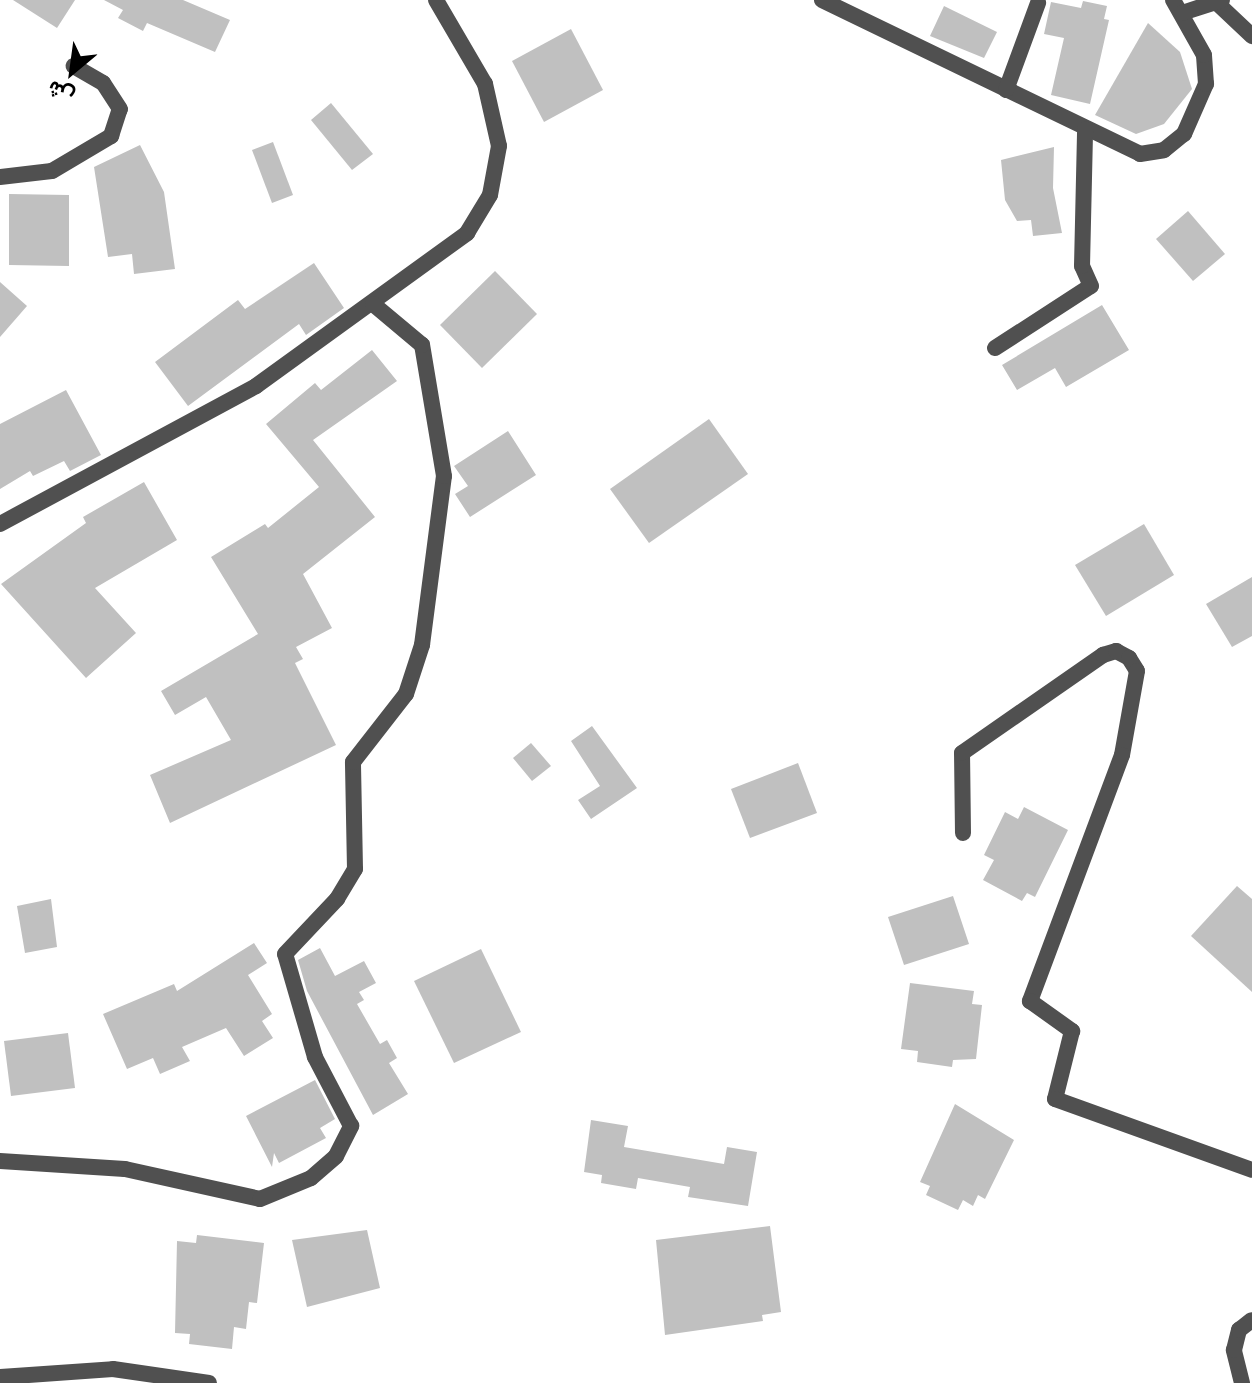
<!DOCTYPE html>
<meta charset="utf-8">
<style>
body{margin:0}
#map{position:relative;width:1252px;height:1383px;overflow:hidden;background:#fff;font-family:Manrope,Vazirmatn,sans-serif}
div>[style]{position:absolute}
.building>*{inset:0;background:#c0c0c0}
.minor>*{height:16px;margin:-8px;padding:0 8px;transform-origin:8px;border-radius:8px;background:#505050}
span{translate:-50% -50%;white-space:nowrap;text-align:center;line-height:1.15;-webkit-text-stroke:7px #fff;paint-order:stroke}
.north{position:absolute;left:32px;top:32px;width:80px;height:80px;-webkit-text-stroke:6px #fff;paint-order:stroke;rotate:209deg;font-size:22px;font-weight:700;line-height:32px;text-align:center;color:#000}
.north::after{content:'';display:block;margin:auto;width:28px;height:36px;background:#000;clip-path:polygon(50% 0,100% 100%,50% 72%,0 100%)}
</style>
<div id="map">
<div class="building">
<i style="clip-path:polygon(13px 0,75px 0,57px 28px)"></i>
<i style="clip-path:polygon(104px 0,183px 0,230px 20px,215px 52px,147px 23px,143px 31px,118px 18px,123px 10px)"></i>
<i style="clip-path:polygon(1083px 1px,1107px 6px,1104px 19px,1109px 20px,1090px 104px,1051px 95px,1064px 38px,1044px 34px,1051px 2px,1081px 8px)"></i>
<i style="clip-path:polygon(944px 6px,997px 32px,984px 58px,930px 36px)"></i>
<i style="clip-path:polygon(1148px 23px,1180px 52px,1192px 89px,1164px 124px,1136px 134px,1095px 115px)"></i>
<i style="clip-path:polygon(571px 29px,603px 90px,544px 122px,512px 61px)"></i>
<i style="clip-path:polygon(331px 103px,373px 154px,352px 170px,311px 120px)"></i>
<i style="clip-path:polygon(273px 142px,293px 195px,272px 203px,252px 150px)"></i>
<i style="clip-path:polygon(140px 145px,164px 192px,175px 269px,134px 274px,132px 254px,108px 257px,94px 167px)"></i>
<i style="clip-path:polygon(1054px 147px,1053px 188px,1062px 233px,1033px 236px,1031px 220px,1017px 221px,1005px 200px,1001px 160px)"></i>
<i style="clip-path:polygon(9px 194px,69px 195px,69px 266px,9px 265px)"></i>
<i style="clip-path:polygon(1188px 211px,1225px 254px,1193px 281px,1156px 239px)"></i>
<i style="clip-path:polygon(314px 263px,344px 308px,306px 335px,299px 324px,188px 406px,155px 362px,238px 300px,245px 309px)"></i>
<i style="clip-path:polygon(495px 271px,537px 314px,482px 368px,440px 325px)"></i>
<i style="clip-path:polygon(0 282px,27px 306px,0 337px)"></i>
<i style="clip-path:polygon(1102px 305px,1129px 350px,1066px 387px,1055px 368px,1017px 390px,1002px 365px)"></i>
<i style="clip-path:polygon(372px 350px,397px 381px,313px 440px,375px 517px,303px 574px,332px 628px,296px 647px,303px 659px,295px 663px,336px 745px,170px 823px,150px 775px,231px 740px,206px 697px,175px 715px,161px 691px,258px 634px,211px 557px,265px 524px,268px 528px,319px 487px,266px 424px,315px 383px,321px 390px)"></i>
<i style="clip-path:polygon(66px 390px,101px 455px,70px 471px,64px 461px,33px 476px,30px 471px,0 489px,0 424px)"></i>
<i style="clip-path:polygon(709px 419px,748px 474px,649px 543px,610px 489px)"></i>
<i style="clip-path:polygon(508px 431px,536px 475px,470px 517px,455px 494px,468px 486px,454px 466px)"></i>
<i style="clip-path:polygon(144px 482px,177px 540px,95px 588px,136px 633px,86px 678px,1px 584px,86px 523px,83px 517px)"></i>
<i style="clip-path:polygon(1144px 524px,1174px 575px,1106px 616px,1075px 565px)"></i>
<i style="clip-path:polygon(1252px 577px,1252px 636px,1232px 647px,1206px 604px)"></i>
<i style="clip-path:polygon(592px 726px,637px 788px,591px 819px,578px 800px,600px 786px,571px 741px)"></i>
<i style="clip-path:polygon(531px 743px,551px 766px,532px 781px,513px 758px)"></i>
<i style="clip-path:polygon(798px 763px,817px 813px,750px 838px,731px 789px)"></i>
<i style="clip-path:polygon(1024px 807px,1068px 830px,1035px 897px,1027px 893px,1022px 901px,983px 880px,994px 860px,984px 855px,1005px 812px,1018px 819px)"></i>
<i style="clip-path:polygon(1237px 886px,1252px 899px,1252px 992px,1191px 936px)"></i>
<i style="clip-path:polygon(953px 896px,969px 944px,904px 965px,888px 917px)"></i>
<i style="clip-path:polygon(51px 899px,57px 947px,25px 953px,17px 906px)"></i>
<i style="clip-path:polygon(254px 943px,267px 963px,248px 975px,272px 1014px,262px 1021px,273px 1038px,244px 1056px,226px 1028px,182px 1047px,190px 1061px,160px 1074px,153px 1058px,127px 1069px,103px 1014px,174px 984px,177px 991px)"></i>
<i style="clip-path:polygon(320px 948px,335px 976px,364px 961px,376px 983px,359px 992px,364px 1000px,357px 1004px,380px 1044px,387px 1040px,397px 1058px,389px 1063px,408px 1094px,373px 1115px,307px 991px,298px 960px)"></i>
<i style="clip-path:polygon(481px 949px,521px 1032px,454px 1063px,414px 981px)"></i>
<i style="clip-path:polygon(910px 983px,974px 991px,972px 1004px,982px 1005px,976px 1059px,953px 1060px,952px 1067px,917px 1062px,918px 1051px,901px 1049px)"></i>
<i style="clip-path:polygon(68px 1033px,75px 1088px,11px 1096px,4px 1041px)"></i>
<i style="clip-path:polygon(315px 1080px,335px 1119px,320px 1128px,326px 1138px,279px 1163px,274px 1153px,272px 1167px,246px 1116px)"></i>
<i style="clip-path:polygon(955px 1104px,1014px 1140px,985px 1199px,978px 1195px,973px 1206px,963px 1200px,958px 1210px,926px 1195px,930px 1186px,920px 1182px)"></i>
<i style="clip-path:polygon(591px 1120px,628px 1126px,624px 1147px,724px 1164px,727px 1147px,757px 1152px,748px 1206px,688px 1197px,690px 1187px,638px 1178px,636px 1189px,601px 1183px,602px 1175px,584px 1172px)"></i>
<i style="clip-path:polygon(770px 1226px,781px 1312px,762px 1315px,763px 1321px,665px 1335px,656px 1240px)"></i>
<i style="clip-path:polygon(367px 1230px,380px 1288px,307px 1307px,292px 1240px)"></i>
<i style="clip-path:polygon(197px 1235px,264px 1243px,257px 1303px,249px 1302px,246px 1329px,234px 1327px,232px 1349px,189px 1344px,190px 1334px,175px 1333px,177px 1241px,196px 1243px)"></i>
</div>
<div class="minor">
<i style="left:822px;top:0;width:353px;rotate:25.8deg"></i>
<i style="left:1140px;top:154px;width:24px;rotate:-9deg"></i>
<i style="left:1164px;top:150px;width:26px;rotate:-39deg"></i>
<i style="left:1184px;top:134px;width:55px;rotate:-66.3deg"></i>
<i style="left:1206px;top:84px;width:29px;rotate:-94deg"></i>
<i style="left:1204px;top:55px;width:63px;rotate:-119.4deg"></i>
<i style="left:1218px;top:4px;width:47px;rotate:43.3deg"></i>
<i style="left:1182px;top:13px;width:42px;rotate:-18deg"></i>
<i style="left:1006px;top:90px;width:93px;rotate:-69.8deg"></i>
<i style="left:0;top:177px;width:52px;rotate:-6.6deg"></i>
<i style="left:52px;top:171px;width:69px;rotate:-30.7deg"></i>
<i style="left:111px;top:136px;width:28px;rotate:-72deg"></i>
<i style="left:120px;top:109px;width:31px;rotate:-123deg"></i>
<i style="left:103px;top:83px;width:34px;rotate:-150deg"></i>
<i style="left:995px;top:348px;width:114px;rotate:-32.9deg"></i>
<i style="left:1091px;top:286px;width:22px;rotate:-114deg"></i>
<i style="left:1082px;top:266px;width:137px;rotate:-88.7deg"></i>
<i style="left:0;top:524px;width:291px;rotate:-28.3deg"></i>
<i style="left:256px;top:386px;width:261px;rotate:-35.9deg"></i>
<i style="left:467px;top:233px;width:44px;rotate:-58.8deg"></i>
<i style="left:490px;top:195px;width:50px;rotate:-79.6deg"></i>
<i style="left:499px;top:146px;width:64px;rotate:-102.7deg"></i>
<i style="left:485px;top:84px;width:97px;rotate:-120.3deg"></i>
<i style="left:963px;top:833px;width:80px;rotate:-90.7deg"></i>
<i style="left:962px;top:753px;width:172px;rotate:-34.8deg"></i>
<i style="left:1103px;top:655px;width:14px;rotate:-17deg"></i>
<i style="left:1116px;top:651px;width:15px;rotate:28deg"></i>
<i style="left:1129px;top:658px;width:15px;rotate:58deg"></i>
<i style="left:1137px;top:671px;width:85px;rotate:100.1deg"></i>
<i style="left:1122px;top:755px;width:263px;rotate:110.5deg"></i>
<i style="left:1030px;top:1001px;width:52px;rotate:35.5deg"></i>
<i style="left:1072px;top:1031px;width:70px;rotate:104deg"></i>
<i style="left:1055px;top:1099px;width:209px;rotate:19.8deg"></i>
<i style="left:0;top:1161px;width:125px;rotate:3.7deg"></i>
<i style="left:125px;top:1169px;width:138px;rotate:12.5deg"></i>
<i style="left:260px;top:1199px;width:55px;rotate:-22.4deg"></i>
<i style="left:311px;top:1178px;width:33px;rotate:-41deg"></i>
<i style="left:336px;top:1156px;width:34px;rotate:-63deg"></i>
<i style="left:351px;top:1126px;width:78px;rotate:-117.6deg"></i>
<i style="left:315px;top:1057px;width:107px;rotate:-106.2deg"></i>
<i style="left:285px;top:954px;width:76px;rotate:-46.6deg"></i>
<i style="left:337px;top:899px;width:35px;rotate:-59deg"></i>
<i style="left:355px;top:869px;width:107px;rotate:-91.1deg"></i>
<i style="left:353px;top:762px;width:86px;rotate:-52.1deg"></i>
<i style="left:406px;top:694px;width:52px;rotate:-71.9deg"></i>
<i style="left:422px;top:645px;width:170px;rotate:-82.6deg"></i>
<i style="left:444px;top:476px;width:133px;rotate:-99.5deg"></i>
<i style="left:422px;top:345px;width:64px;rotate:-140.1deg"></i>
<i style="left:0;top:1377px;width:113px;rotate:-4deg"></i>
<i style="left:113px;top:1369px;width:97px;rotate:8.3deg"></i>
<i style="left:1242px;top:1383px;width:34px;rotate:-104deg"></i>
<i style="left:1234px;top:1350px;width:21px;rotate:-76deg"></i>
<i style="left:1239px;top:1330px;width:16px;rotate:-38deg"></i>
</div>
<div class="north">ش</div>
</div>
